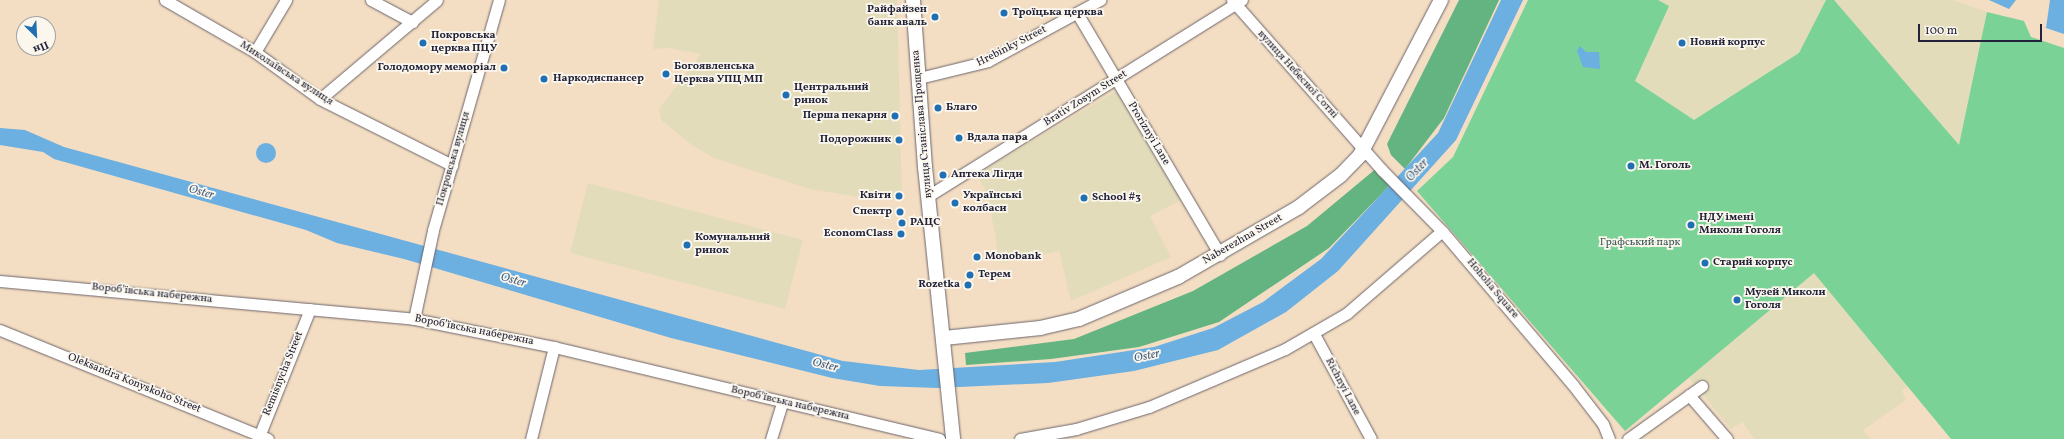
<!DOCTYPE html>
<meta charset="utf-8">
<style>
body{margin:0}
#map{position:relative;width:2064px;height:439px;overflow:hidden;background:#f4dec3;font-family:Vollkorn,serif}
div>[style]{position:absolute}
.built>*{inset:0;background:#e2dcba}
.green>*{inset:0;background:#7ad297}
.forest>*{inset:0;background:#63b480}
.water>*{inset:0;background:#6cafe1}
.round{border-radius:50%}
.roads{filter:drop-shadow(0 0 1px #6c646b) drop-shadow(0 0 1px #6c646b)}
.minor>*{height:11px;margin:-5.5px;padding:0 5.5px;transform-origin:5.5px;border-radius:5.5px;background:#fff}
.major>*{height:14px;margin:-7px;padding:0 7px;transform-origin:7px;border-radius:7px;background:#fff}
.dots>*{width:11px;height:11px;translate:-50% -50%;box-sizing:border-box;border:2px solid #fbf7ec;border-radius:50%}
span{translate:-50% -50%;white-space:nowrap;text-align:center;line-height:1.15;-webkit-text-stroke:3.5px #fbf7ec;paint-order:stroke}
.poi-label{font-size:11px;color:#22223b;font-weight:700}
.right{translate:-100% -50%;text-align:right}
.left{translate:0 -50%;text-align:left}
.street-label{font-size:11px;color:#22223b}
.park-label{font-size:11px;color:#3c5757}
.water-label{font-size:12px;color:#405a7d;font-style:italic}
.north{position:absolute;left:16px;top:16px;width:40px;height:40px;box-sizing:border-box;background:#fbf7ec;border:1px solid #a4a2a5;border-radius:50%;rotate:156deg;font-size:11px;font-weight:700;line-height:16px;text-align:center;color:#22223b}
.north::after{content:'';display:block;margin:auto;width:14px;height:18px;background:#1f6fb2;clip-path:polygon(50% 0,100% 100%,50% 72%,0 100%)}
.scale{position:absolute;left:1918px;top:24px;width:124px;height:18px;box-sizing:border-box;border:2px solid #22223b;border-top:0;padding-left:5px;font-size:12px;line-height:14px;white-space:nowrap;color:#22223b;-webkit-text-stroke:3px #fbf7ec;paint-order:stroke}
</style>
<div id="map">
<div class="built">
<i style="clip-path:polygon(659px 0,897px 0,902px 200px,865px 198px,810px 189px,714px 158px,692px 145px,661px 120px,659px 109px,701px 54px,668px 48px,653px 49px)"></i>
<i style="clip-path:polygon(1551px 0,1953px 0,2027px 26px,2040px 143px,1928px 371px,1902px 391px,1906px 400px,1863px 430px,1870px 439px,1755px 439px,1742px 422px,1731px 429px,1603px 273px)"></i>
<i style="clip-path:polygon(1116px 91px,1181px 200px,1150px 216px,1171px 257px,1071px 301px,1059px 251px,1000px 263px,988px 196px,977px 174px)"></i>
<i style="clip-path:polygon(588px 183px,803px 240px,785px 309px,570px 253px)"></i>
</div>
<div class="green">
<i style="clip-path:polygon(1528px 0,1658px 0,1669px 6px,1635px 81px,1694px 120px,1799px 53px,1826px 0,1834px 0,1959px 145px,1987px 12px,2024px 21px,2031px 37px,2064px 48px,2064px 439px,1951px 439px,1814px 273px,1625px 431px,1417px 191px,1453px 157px)"></i>
</div>
<div class="forest">
<i style="clip-path:polygon(1459px 0,1499px 0,1444px 118px,1405px 169px,1391px 155px,1387px 144px)"></i>
<i style="clip-path:polygon(1378px 167px,1392px 183px,1329px 248px,1219px 322px,1139px 347px,1051px 359px,966px 365px,965px 353px,1074px 339px,1193px 291px,1307px 226px)"></i>
</div>
<div class="water">
<i style="clip-path:polygon(1501px 0,1523px 0,1456px 140px,1338px 271px,1286px 312px,1218px 350px,1134px 371px,1048px 383px,938px 388px,880px 386px,832px 378px,671px 338px,404px 259px,337px 243px,306px 230px,54px 159px,43px 152px,0 145px,0 128px,25px 130px,64px 147px,843px 361px,919px 370px,1055px 362px,1154px 347px,1213px 328px,1263px 302px,1321px 259px,1438px 133px)"></i>
<i style="clip-path:polygon(1989px 0,2016px 0,2009px 9px)"></i>
<i style="clip-path:polygon(2050px 0,2064px 0,2064px 34px,2046px 28px)"></i>
<i style="clip-path:polygon(1580px 46px,1586px 52px,1599px 52px,1600px 69px,1583px 67px,1577px 51px)"></i>
<i class="round" style="left:256px;top:143px;width:20px;height:20px"></i>
</div>
<div class="roads">
<div class="minor">
<i style="left:165px;top:0;width:104px;rotate:30deg"></i>
<i style="left:255px;top:52px;width:80px;rotate:35.9deg"></i>
<i style="left:320px;top:99px;width:148px;rotate:26.6deg"></i>
<i style="left:371px;top:0;width:47px;rotate:28.2deg"></i>
<i style="left:1232px;top:0;width:227px;rotate:48.6deg"></i>
<i style="left:1382px;top:170px;width:86px;rotate:45.5deg"></i>
<i style="left:1442px;top:231px;width:202px;rotate:49.6deg"></i>
<i style="left:1573px;top:385px;width:49px;rotate:52.4deg"></i>
<i style="left:1603px;top:424px;width:16px;rotate:68deg"></i>
<i style="left:1077px;top:13px;width:281px;rotate:59.4deg"></i>
<i style="left:255px;top:52px;width:61px;rotate:-59.2deg"></i>
<i style="left:919px;top:78px;width:71px;rotate:-13.8deg"></i>
<i style="left:988px;top:61px;width:128px;rotate:-28.6deg"></i>
<i style="left:320px;top:99px;width:153px;rotate:-40.2deg"></i>
<i style="left:928px;top:196px;width:370px;rotate:-32deg"></i>
<i style="left:0;top:281px;width:416px;rotate:5.2deg"></i>
<i style="left:414px;top:319px;width:143px;rotate:11.3deg"></i>
<i style="left:554px;top:347px;width:396px;rotate:13.4deg"></i>
<i style="left:414px;top:319px;width:91px;rotate:-77.9deg"></i>
<i style="left:433px;top:230px;width:239px;rotate:-74deg"></i>
<i style="left:0;top:330px;width:289px;rotate:22.1deg"></i>
<i style="left:1314px;top:334px;width:119px;rotate:61.5deg"></i>
<i style="left:1689px;top:395px;width:58px;rotate:49.2deg"></i>
<i style="left:258px;top:439px;width:140px;rotate:-68.2deg"></i>
<i style="left:531px;top:439px;width:95px;rotate:-76deg"></i>
<i style="left:771px;top:439px;width:38px;rotate:-73deg"></i>
<i style="left:1020px;top:439px;width:57px;rotate:-10.1deg"></i>
<i style="left:1076px;top:429px;width:76px;rotate:-16.8deg"></i>
<i style="left:1149px;top:407px;width:148px;rotate:-23.1deg"></i>
<i style="left:1285px;top:349px;width:72px;rotate:-30.1deg"></i>
<i style="left:1347px;top:313px;width:125px;rotate:-40.8deg"></i>
<i style="left:1628px;top:439px;width:91px;rotate:-35.6deg"></i>
</div>
<div class="major">
<i style="left:913px;top:0;width:167px;rotate:85.9deg"></i>
<i style="left:925px;top:167px;width:273px;rotate:84.1deg"></i>
<i style="left:944px;top:338px;width:97px;rotate:-5.9deg"></i>
<i style="left:1040px;top:328px;width:40px;rotate:-13deg"></i>
<i style="left:1079px;top:319px;width:108px;rotate:-23deg"></i>
<i style="left:1178px;top:277px;width:140px;rotate:-30deg"></i>
<i style="left:1299px;top:207px;width:53px;rotate:-37.3deg"></i>
<i style="left:1341px;top:175px;width:28px;rotate:-46deg"></i>
<i style="left:1360px;top:155px;width:175px;rotate:-62.4deg"></i>
</div>
</div>
<div class="dots">
<i style="left:1004px;top:13px;background:#1f6fb2"></i>
<i style="left:935px;top:17px;background:#1f6fb2"></i>
<i style="left:423px;top:43px;background:#1f6fb2"></i>
<i style="left:1682px;top:43px;background:#1f6fb2"></i>
<i style="left:504px;top:68px;background:#1f6fb2"></i>
<i style="left:666px;top:74px;background:#1f6fb2"></i>
<i style="left:544px;top:79px;background:#1f6fb2"></i>
<i style="left:786px;top:95px;background:#1f6fb2"></i>
<i style="left:938px;top:108px;background:#1f6fb2"></i>
<i style="left:895px;top:116px;background:#1f6fb2"></i>
<i style="left:959px;top:138px;background:#1f6fb2"></i>
<i style="left:899px;top:140px;background:#1f6fb2"></i>
<i style="left:1631px;top:166px;background:#1f6fb2"></i>
<i style="left:943px;top:175px;background:#1f6fb2"></i>
<i style="left:899px;top:196px;background:#1f6fb2"></i>
<i style="left:1084px;top:198px;background:#1f6fb2"></i>
<i style="left:955px;top:203px;background:#1f6fb2"></i>
<i style="left:900px;top:212px;background:#1f6fb2"></i>
<i style="left:902px;top:223px;background:#1f6fb2"></i>
<i style="left:1691px;top:225px;background:#1f6fb2"></i>
<i style="left:901px;top:234px;background:#1f6fb2"></i>
<i style="left:687px;top:245px;background:#1f6fb2"></i>
<i style="left:977px;top:257px;background:#1f6fb2"></i>
<i style="left:1705px;top:263px;background:#1f6fb2"></i>
<i style="left:970px;top:275px;background:#1f6fb2"></i>
<i style="left:968px;top:285px;background:#1f6fb2"></i>
<i style="left:1737px;top:300px;background:#1f6fb2"></i>
</div>
<div class="poi-label">
<span class="right" style="left:927px;top:17px">Райфайзен<br>банк аваль</span>
<span class="left" style="left:1012px;top:13px">Троїцька церква</span>
<span class="left" style="left:431px;top:43px">Покровська<br>церква ПЦУ</span>
<span class="left" style="left:1690px;top:43px">Новий корпус</span>
<span class="right" style="left:496px;top:68px">Голодомору меморіал</span>
<span class="left" style="left:674px;top:74px">Богоявленська<br>Церква УПЦ МП</span>
<span class="left" style="left:553px;top:79px">Наркодиспансер</span>
<span class="left" style="left:794px;top:95px">Центральний<br>ринок</span>
<span class="left" style="left:946px;top:108px">Благо</span>
<span class="right" style="left:887px;top:116px">Перша пекарня</span>
<span class="left" style="left:967px;top:138px">Вдала пара</span>
<span class="right" style="left:891px;top:140px">Подорожник</span>
<span class="left" style="left:1639px;top:166px">М. Гоголь</span>
<span class="left" style="left:951px;top:175px">Аптека Лігди</span>
<span class="right" style="left:891px;top:196px">Квіти</span>
<span class="left" style="left:963px;top:203px">Українські<br>колбаси</span>
<span class="left" style="left:1092px;top:198px">School #3</span>
<span class="right" style="left:892px;top:212px">Спектр</span>
<span class="left" style="left:1699px;top:225px">НДУ імені<br>Миколи Гоголя</span>
<span class="left" style="left:910px;top:223px">РАЦС</span>
<span class="right" style="left:893px;top:234px">EconomClass</span>
<span class="left" style="left:695px;top:245px">Комунальний<br>ринок</span>
<span class="left" style="left:985px;top:257px">Monobank</span>
<span class="left" style="left:1713px;top:263px">Старий корпус</span>
<span class="left" style="left:978px;top:275px">Терем</span>
<span class="right" style="left:960px;top:285px">Rozetka</span>
<span class="left" style="left:1745px;top:300px">Музей Миколи<br>Гоголя</span>
</div>
<div class="street-label">
<span style="left:1012px;top:47px;rotate:-27deg">Hrebinky Street</span>
<span style="left:286px;top:74px;rotate:33deg">Миколаївська вулиця</span>
<span style="left:1297px;top:75px;rotate:48deg">вулиця Небесної Сотні</span>
<span style="left:1086px;top:99px;rotate:-32deg">Brativ Zosym Street</span>
<span style="left:923px;top:124px;rotate:-95deg">вулиця Станіслава Прощенка</span>
<span style="left:1148px;top:134px;rotate:59deg">Proriznyi Lane</span>
<span style="left:454px;top:159px;rotate:-74deg">Покровська вулиця</span>
<span style="left:1243px;top:240px;rotate:-30deg">Naberezhna Street</span>
<span style="left:1492px;top:289px;rotate:50deg">Hoholia Square</span>
<span style="left:152px;top:294px;rotate:6deg">Воробʼївська набережна</span>
<span style="left:474px;top:331px;rotate:11deg">Воробʼївська набережна</span>
<span style="left:284px;top:374px;rotate:-68deg">Remisnycha Street</span>
<span style="left:134px;top:384px;rotate:22deg">Oleksandra Konyskoho Street</span>
<span style="left:1342px;top:387px;rotate:62deg">Richnyi Lane</span>
<span style="left:790px;top:404px;rotate:13deg">Воробʼївська набережна</span>
</div>
<div class="park-label">
<span style="left:1640px;top:243px">Графський парк</span>
</div>
<div class="water-label">
<span style="left:1418px;top:171px;rotate:-47deg">Oster</span>
<span style="left:201px;top:193px;rotate:16deg">Oster</span>
<span style="left:513px;top:281px;rotate:16deg">Oster</span>
<span style="left:1147px;top:357px;rotate:-12deg">Oster</span>
<span style="left:825px;top:366px;rotate:14deg">Oster</span>
</div>
<div class="north">Пн</div>
<div class="scale">100 m</div>
</div>
